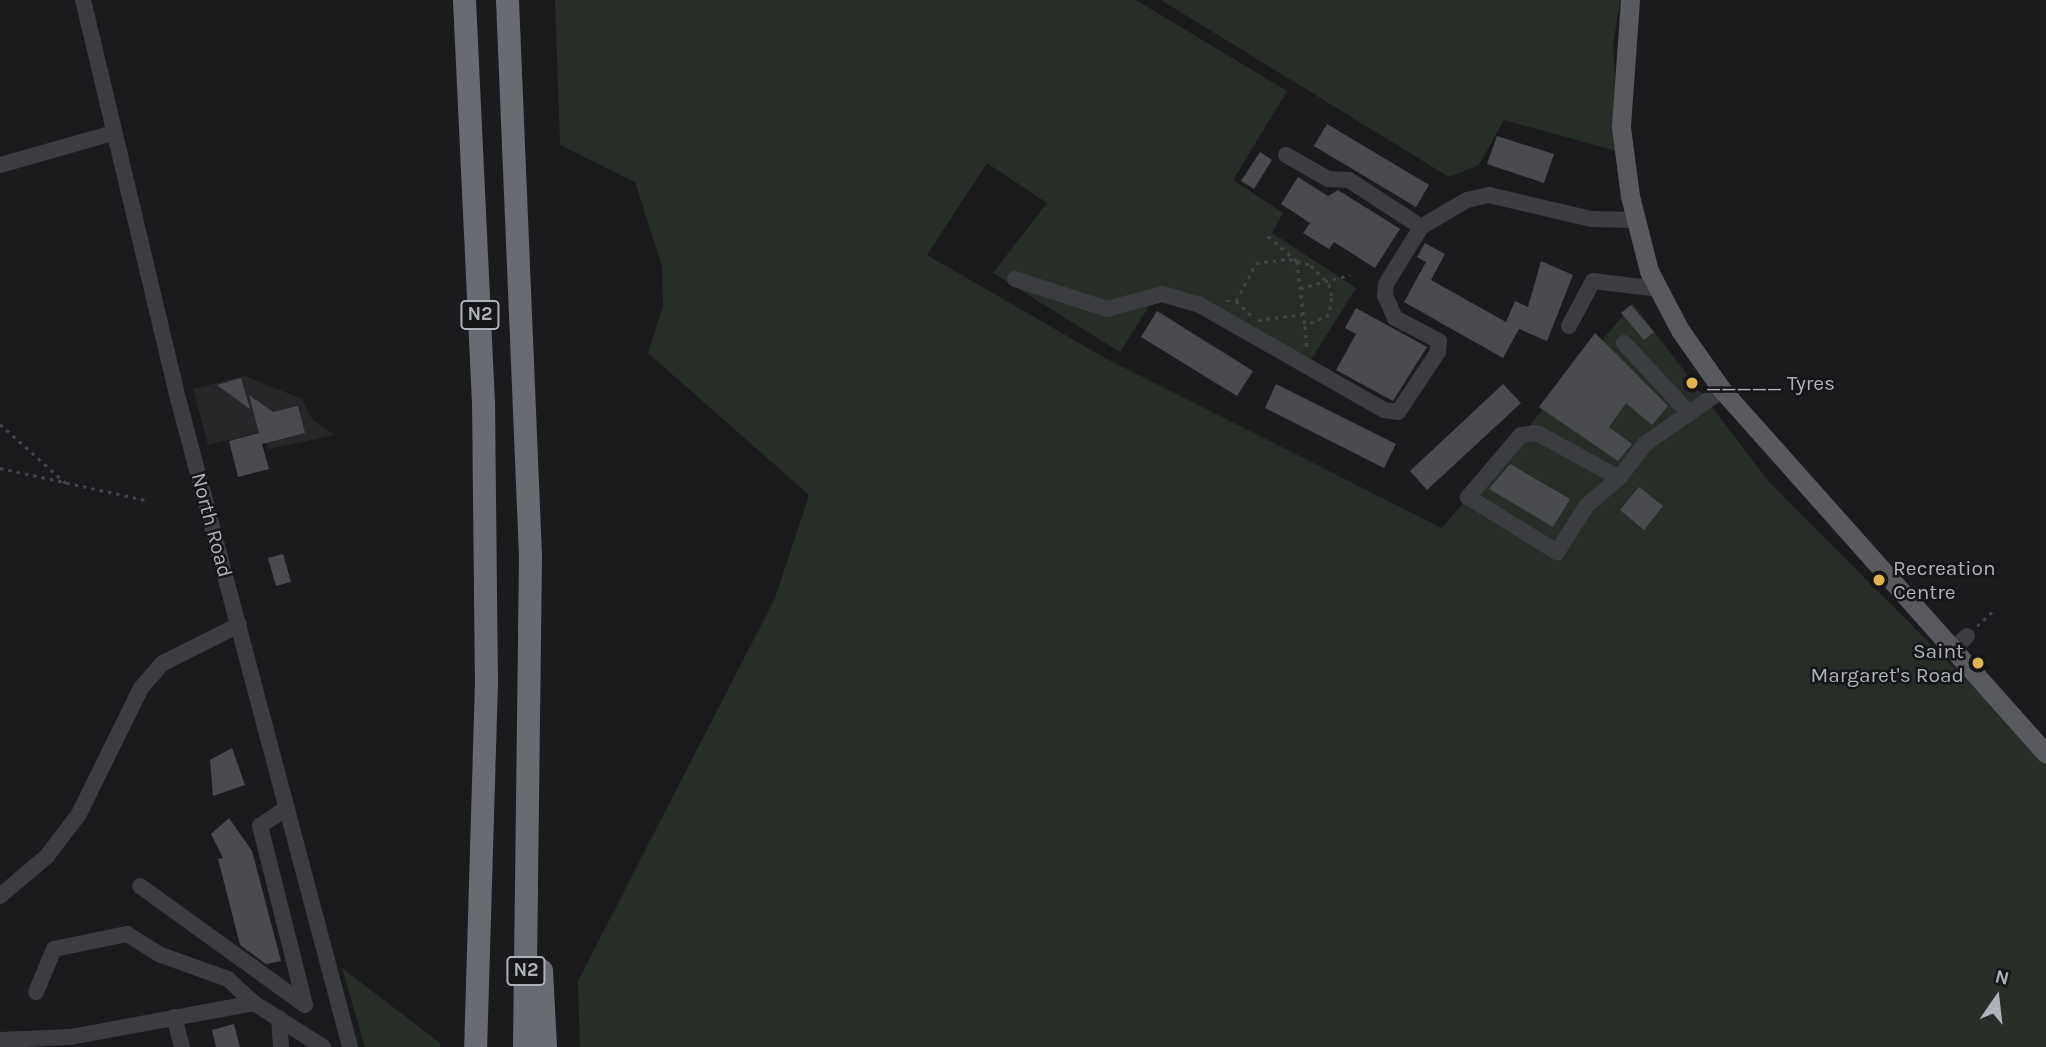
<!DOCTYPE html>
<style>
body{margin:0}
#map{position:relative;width:2046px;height:1047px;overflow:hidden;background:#1b1b1d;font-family:Karla,sans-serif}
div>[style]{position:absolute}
.built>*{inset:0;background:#272729}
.green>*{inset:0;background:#272e28}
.building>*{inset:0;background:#4a4b4f}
.path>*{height:2.5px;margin-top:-1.25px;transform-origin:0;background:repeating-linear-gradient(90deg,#424448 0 3.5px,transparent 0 8.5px)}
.minor>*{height:16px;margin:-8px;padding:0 8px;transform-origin:8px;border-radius:8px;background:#3c3d41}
.major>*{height:19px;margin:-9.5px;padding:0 9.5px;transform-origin:9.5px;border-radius:9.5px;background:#585a60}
.highway>*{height:23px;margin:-11.5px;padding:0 11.5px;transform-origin:11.5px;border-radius:11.5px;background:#686b72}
.dots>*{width:19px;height:19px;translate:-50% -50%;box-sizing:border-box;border:4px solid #161618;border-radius:50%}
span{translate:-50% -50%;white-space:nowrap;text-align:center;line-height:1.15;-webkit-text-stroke:5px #161618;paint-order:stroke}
.shield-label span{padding:2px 5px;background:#161618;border:2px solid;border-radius:5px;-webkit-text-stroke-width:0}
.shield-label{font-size:19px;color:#aeb2bb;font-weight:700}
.poi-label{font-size:21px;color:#aeb2bb}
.left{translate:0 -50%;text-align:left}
.right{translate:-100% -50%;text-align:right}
.street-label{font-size:21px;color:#aeb2bb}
.north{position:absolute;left:1962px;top:963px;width:70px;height:70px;-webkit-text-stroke:5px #161618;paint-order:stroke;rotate:14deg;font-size:19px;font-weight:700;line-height:28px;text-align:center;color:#aeb2bb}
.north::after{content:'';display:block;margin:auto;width:24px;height:32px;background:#aeb2bb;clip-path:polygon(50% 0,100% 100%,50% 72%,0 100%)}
</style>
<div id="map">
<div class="built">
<i style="clip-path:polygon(245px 376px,302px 399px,312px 419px,335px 435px,269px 449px,260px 432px,208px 445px,193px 389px)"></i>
</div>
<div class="green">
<i style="clip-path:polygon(555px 0,1136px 0,1287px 91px,1233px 180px,1283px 213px,1272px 233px,1356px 288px,1311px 360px,1159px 290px,1120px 352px,993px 273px,1047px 203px,987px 163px,927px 255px,1105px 358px,1442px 528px,1633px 304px,1770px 483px,2046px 760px,2046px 1047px,580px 1047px,578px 981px,775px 598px,809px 495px,648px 353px,663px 306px,662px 266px,635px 182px,560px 145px)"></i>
<i style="clip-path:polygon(1161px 0,1620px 0,1613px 46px,1620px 152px,1504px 120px,1479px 165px,1449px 177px)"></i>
<i style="clip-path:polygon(342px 968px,440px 1043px,440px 1047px,365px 1047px)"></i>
</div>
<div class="building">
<i style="clip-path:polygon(1327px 124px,1429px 185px,1416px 207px,1314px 146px)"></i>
<i style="clip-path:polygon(1497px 136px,1554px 154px,1544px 183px,1487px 164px)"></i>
<i style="clip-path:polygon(1260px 152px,1272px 160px,1254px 189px,1241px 181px)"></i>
<i style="clip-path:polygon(1298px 177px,1328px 196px,1338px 190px,1400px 229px,1375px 268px,1334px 242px,1329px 249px,1303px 233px,1310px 223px,1281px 204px)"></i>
<i style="clip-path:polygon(1425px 243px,1445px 254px,1431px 280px,1506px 322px,1515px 301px,1528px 307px,1541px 261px,1573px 275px,1547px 341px,1519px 329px,1503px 358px,1404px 302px,1426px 262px,1417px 257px)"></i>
<i style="clip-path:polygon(1631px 305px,1654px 332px,1644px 340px,1621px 313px)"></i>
<i style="clip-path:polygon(1356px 308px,1427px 347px,1393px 401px,1336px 370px,1356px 334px,1345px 328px)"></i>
<i style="clip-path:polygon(1157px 311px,1253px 371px,1237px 396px,1141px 337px)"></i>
<i style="clip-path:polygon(1595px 333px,1668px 406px,1652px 425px,1626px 403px,1609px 427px,1632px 444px,1618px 461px,1539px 407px)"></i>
<i style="clip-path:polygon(241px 378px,250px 409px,217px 385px)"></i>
<i style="clip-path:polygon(1276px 384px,1396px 444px,1384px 468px,1265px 408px)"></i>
<i style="clip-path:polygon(1503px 384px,1521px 403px,1427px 490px,1410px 471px)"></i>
<i style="clip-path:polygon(249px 395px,273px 412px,298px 406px,305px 433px,262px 444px,269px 469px,238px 477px,229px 441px,259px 433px)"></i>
<i style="clip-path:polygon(1510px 464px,1570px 499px,1553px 527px,1489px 489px)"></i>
<i style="clip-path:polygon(1639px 487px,1663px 506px,1644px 530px,1620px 510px)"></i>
<i style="clip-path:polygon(283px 554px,291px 582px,276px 586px,268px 558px)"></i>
<i style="clip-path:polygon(232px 748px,245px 785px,213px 796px,210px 760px)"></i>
<i style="clip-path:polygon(229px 818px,252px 851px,281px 961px,266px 964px,240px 945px,218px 859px,223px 858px,211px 834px)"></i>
<i style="clip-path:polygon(234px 1024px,240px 1047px,216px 1047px,212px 1030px)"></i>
</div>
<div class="path">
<i style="left:1268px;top:236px;width:38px;rotate:41deg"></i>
<i style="left:1297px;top:261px;width:65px;rotate:83deg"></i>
<i style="left:1300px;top:288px;width:52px;rotate:-14.6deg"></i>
<i style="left:1226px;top:301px;width:10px"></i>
<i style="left:1236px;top:301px;width:43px;rotate:-62.2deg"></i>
<i style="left:1256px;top:263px;width:33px;rotate:-7deg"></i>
<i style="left:1289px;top:259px;width:23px;rotate:15deg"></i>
<i style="left:1311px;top:265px;width:26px;rotate:47deg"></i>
<i style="left:1329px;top:284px;width:14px;rotate:78deg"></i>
<i style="left:1332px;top:298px;width:17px;rotate:100deg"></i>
<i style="left:1329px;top:315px;width:26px;rotate:155deg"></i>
<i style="left:1305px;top:326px;width:22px;rotate:85deg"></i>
<i style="left:1236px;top:301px;width:21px;rotate:43deg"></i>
<i style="left:1258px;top:320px;width:45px;rotate:-7.6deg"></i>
<i style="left:0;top:424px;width:91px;rotate:41.9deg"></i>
<i style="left:0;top:468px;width:148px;rotate:12.4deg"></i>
<i style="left:1977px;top:626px;width:23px;rotate:-43deg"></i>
</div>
<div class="minor">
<i style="left:83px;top:0;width:402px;rotate:76.6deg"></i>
<i style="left:176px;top:391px;width:679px;rotate:75.14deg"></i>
<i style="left:1286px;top:155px;width:48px;rotate:29.7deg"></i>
<i style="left:1328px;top:179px;width:21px;rotate:3deg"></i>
<i style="left:1349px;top:180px;width:86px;rotate:33.1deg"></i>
<i style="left:0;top:165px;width:117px;rotate:-15.8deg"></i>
<i style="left:1015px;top:279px;width:97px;rotate:18.1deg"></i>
<i style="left:1107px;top:309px;width:57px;rotate:-15.3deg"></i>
<i style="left:1162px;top:294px;width:37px;rotate:16deg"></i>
<i style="left:1198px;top:304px;width:214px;rotate:29.7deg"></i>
<i style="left:1384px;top:410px;width:14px;rotate:8deg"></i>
<i style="left:1398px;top:412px;width:72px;rotate:-56.3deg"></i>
<i style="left:1438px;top:352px;width:11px;rotate:-85deg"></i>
<i style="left:1439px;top:341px;width:50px;rotate:-152.4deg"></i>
<i style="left:1395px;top:318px;width:24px;rotate:-114deg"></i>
<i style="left:1385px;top:296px;width:12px;rotate:-85deg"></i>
<i style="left:1386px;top:284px;width:67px;rotate:-58.4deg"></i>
<i style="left:1421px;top:227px;width:53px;rotate:-30.4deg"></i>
<i style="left:1467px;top:200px;width:23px;rotate:-13deg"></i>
<i style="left:1489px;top:195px;width:105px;rotate:13.2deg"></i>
<i style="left:1591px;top:219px;width:44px;rotate:1.3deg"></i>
<i style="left:1569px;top:326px;width:51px;rotate:-61.9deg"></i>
<i style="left:1593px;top:281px;width:65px;rotate:7deg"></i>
<i style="left:1624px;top:343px;width:93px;rotate:47.2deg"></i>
<i style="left:1619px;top:478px;width:94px;rotate:-151.2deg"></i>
<i style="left:1537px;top:433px;width:16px;rotate:173deg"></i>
<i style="left:1521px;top:435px;width:82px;rotate:130.5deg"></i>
<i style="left:1468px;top:497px;width:105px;rotate:31.7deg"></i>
<i style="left:1557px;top:552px;width:56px;rotate:-57.4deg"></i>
<i style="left:1587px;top:505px;width:42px;rotate:-40.2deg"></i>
<i style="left:1619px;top:478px;width:43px;rotate:-52.6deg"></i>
<i style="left:1645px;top:444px;width:94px;rotate:-35deg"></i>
<i style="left:1953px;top:649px;width:19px;rotate:-43deg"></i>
<i style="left:140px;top:886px;width:203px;rotate:35.8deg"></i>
<i style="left:305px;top:1005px;width:185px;rotate:-104.1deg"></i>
<i style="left:260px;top:826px;width:32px;rotate:-34deg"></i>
<i style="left:0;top:896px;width:62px;rotate:-40.4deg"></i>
<i style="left:47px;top:856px;width:53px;rotate:-52.7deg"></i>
<i style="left:79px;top:814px;width:140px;rotate:-63.8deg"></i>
<i style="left:141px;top:688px;width:33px;rotate:-49deg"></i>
<i style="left:163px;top:663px;width:85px;rotate:-26.6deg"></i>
<i style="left:36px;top:992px;width:47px;rotate:-67.3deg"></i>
<i style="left:54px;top:949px;width:75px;rotate:-11.6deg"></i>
<i style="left:127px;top:934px;width:40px;rotate:32deg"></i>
<i style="left:161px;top:955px;width:71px;rotate:19.7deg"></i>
<i style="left:228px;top:979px;width:35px;rotate:43deg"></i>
<i style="left:174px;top:1017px;width:31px;rotate:75deg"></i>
<i style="left:279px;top:1018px;width:29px;rotate:86deg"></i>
<i style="left:0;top:1040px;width:71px;rotate:-2.4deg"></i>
<i style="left:71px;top:1037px;width:186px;rotate:-10.5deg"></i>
<i style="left:254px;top:1003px;width:82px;rotate:32.5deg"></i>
</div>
<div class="major">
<i style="left:1630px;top:0;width:127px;rotate:94.1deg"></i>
<i style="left:1621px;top:127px;width:70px;rotate:82.6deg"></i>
<i style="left:1630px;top:196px;width:77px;rotate:75.8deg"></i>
<i style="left:1649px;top:271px;width:67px;rotate:62.3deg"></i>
<i style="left:1680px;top:330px;width:73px;rotate:55deg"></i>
<i style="left:1722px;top:390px;width:487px;rotate:48.3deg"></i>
</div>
<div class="highway">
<i style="left:464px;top:0;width:401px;rotate:87.3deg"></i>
<i style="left:483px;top:401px;width:280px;rotate:89.4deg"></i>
<i style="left:486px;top:681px;width:366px;rotate:91.7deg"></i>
<i style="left:507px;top:0;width:556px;rotate:87.63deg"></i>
<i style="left:530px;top:556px;width:491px;rotate:90.7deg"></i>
<i style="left:541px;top:970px;width:77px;rotate:87deg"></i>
</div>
<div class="dots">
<i style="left:1692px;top:383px;background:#e2b44e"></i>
<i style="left:1879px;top:580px;background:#e2b44e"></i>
<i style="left:1978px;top:663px;background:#e2b44e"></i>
</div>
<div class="shield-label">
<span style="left:480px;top:315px">N2</span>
<span style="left:526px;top:971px">N2</span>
</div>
<div class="poi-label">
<span class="left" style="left:1706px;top:383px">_____ Tyres</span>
<span class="left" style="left:1893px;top:580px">Recreation<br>Centre</span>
<span class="right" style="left:1964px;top:663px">Saint<br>Margaret's Road</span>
</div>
<div class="street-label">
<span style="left:212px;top:525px;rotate:75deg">North Road</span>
</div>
<div class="north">N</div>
</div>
